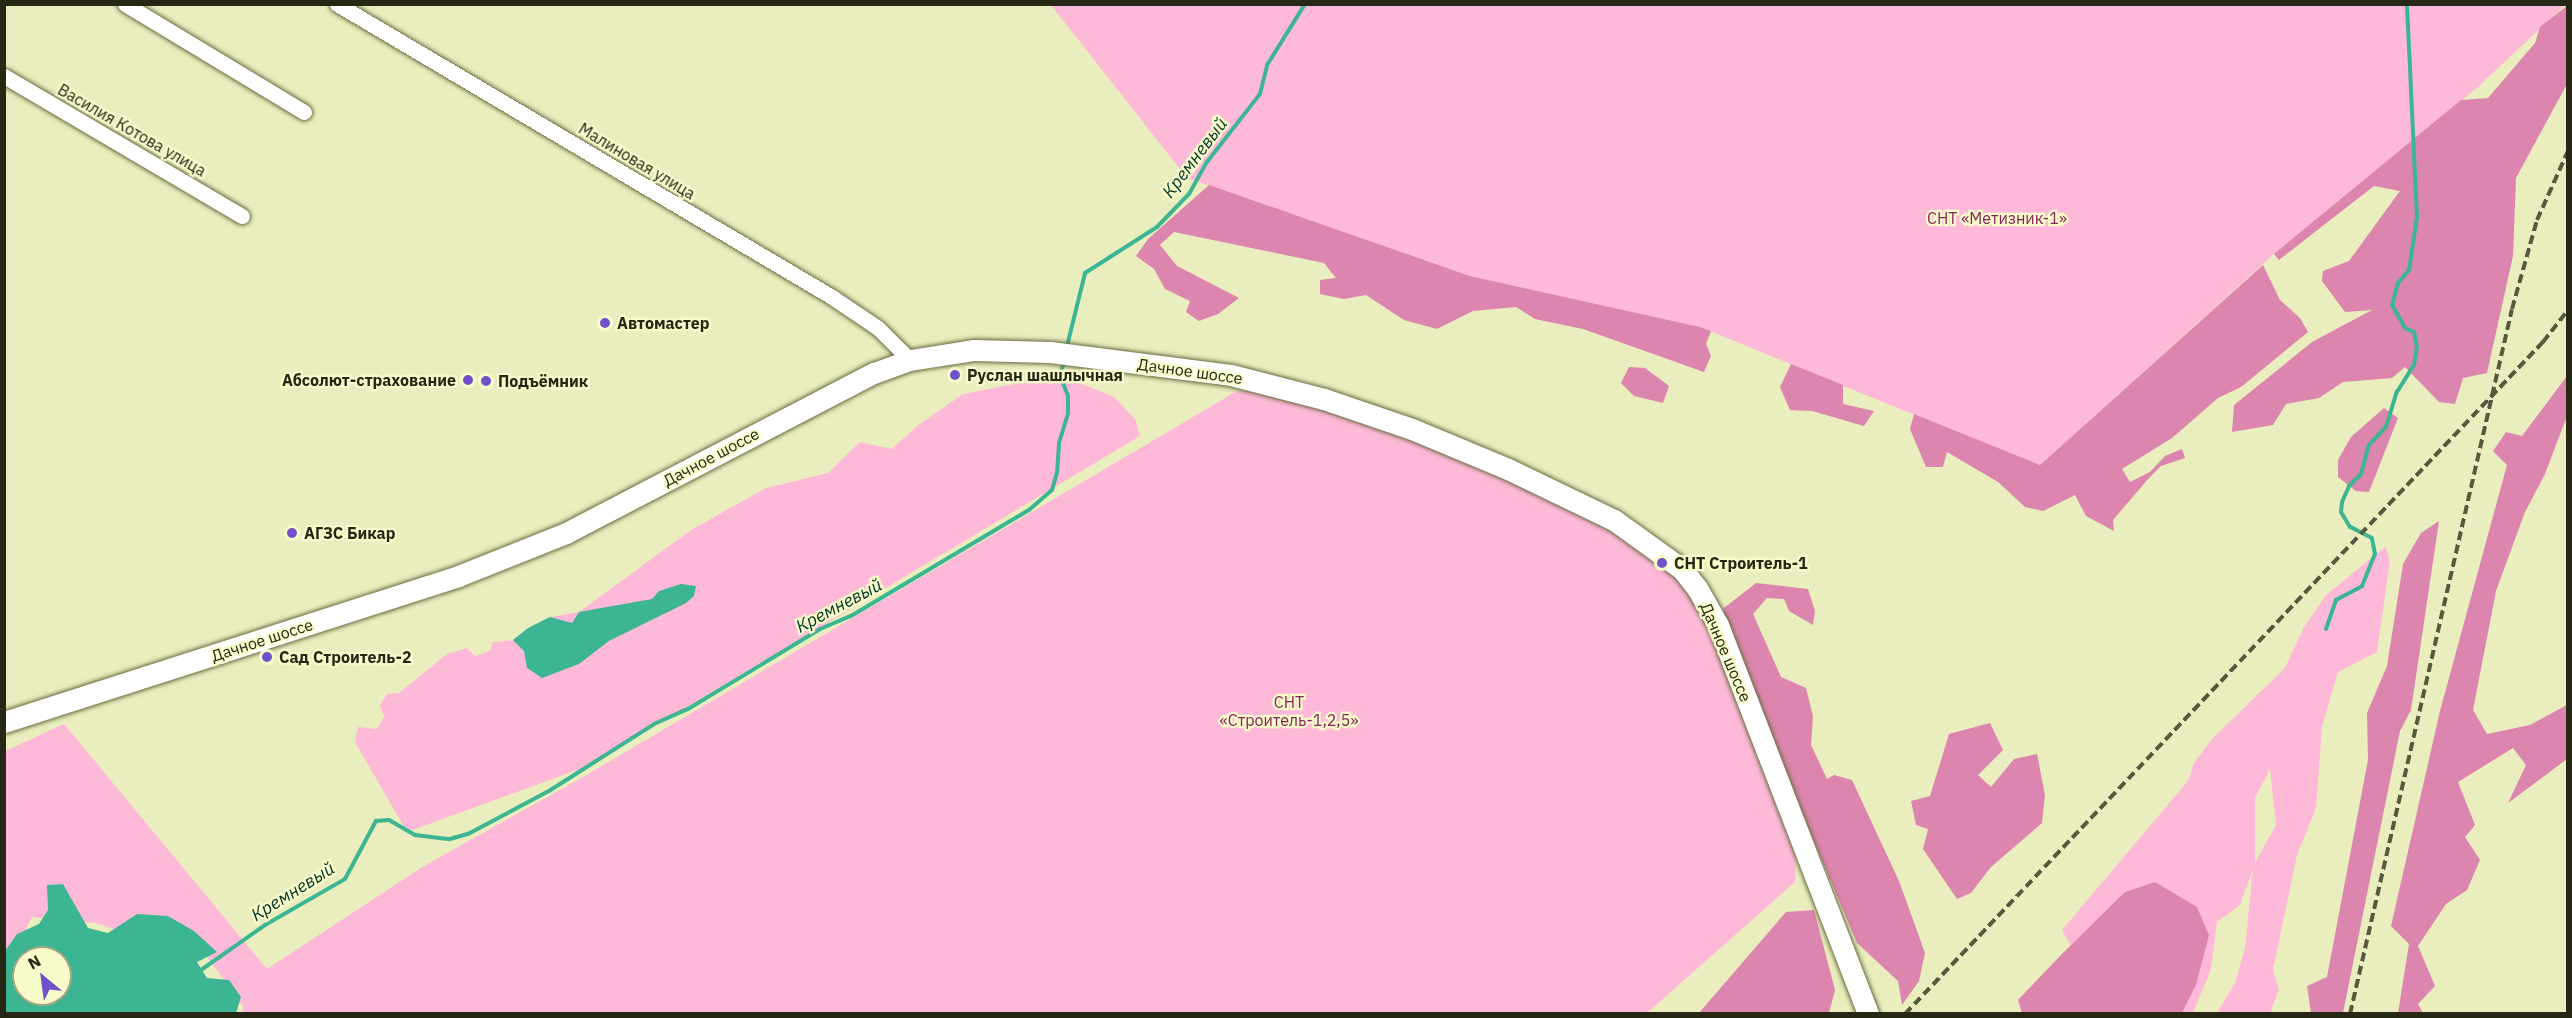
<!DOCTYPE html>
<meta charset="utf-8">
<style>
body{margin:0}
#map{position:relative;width:2572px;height:1018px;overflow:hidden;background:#eaedbd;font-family:"IBM Plex Sans",sans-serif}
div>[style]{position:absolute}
.green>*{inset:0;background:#ffb9d8}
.forest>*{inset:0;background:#dc85ae}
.water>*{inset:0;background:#3cb593}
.stream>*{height:4px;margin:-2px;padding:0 2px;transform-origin:2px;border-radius:2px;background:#3cb593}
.roads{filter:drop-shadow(0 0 2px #6a6c40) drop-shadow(0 0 2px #6a6c40)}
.street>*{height:15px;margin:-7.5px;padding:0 7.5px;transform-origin:7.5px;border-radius:7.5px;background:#fff}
.secondary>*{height:21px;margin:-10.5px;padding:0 10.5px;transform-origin:10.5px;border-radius:10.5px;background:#fff}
.rail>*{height:4px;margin-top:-2px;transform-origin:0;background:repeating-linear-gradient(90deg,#57593e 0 9px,transparent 0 13.5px)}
.dots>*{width:16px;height:16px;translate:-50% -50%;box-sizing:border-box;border:3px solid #f7fbca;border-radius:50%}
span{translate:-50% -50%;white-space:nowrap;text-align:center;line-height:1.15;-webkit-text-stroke:4.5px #f7fbca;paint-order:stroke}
.street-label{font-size:16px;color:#262714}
.park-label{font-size:16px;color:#87215a}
.poi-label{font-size:16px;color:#262714;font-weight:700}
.left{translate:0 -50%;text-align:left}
.right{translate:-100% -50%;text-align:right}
.water-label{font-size:18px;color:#003427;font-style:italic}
.frame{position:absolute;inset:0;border:6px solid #262714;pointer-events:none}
.north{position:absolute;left:12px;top:946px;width:60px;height:60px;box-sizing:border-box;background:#f7fbca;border:2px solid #a3a681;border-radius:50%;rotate:331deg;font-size:16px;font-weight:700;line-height:24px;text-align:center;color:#262714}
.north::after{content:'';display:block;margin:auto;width:21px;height:27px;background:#7051ca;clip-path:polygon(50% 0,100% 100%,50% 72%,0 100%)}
</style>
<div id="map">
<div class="green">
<i style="clip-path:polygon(1051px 5px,2565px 5px,2478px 87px,2274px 254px,2039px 466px,1700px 327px,1470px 276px,1187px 178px)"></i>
<i style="clip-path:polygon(1060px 375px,1114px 397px,1135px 419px,1140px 436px,588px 766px,407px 832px,355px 742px,358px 727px,377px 729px,384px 717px,380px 705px,387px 694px,399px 693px,447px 654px,467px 648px,475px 656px,490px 651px,493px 642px,513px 640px,528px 628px,550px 617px,579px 612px,691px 530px,766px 488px,828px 473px,860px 442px,892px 449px,917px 426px,963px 394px)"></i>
<i style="clip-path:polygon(1269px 390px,1410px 433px,1596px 515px,1666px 564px,1708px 618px,1796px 851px,1795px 882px,1647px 1013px,241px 1013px,244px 1008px,191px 934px,143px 939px,96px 923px,32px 917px,5px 968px,5px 751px,64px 724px,267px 969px,424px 866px,588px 774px,1237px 391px)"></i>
<i style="clip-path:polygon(evenodd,2385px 547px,2390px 560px,2377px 652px,2338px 672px,2322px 727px,2316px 808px,2297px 855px,2273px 970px,2279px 990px,2270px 1013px,2217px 1013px,2235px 983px,2245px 948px,2253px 869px,2240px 905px,2217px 922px,2211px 969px,2193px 1013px,2062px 1014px,2072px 948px,2062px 930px,2188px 781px,2194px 763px,2212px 739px,2285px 668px,2304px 627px,2326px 595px,2385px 547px,2270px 769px,2276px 825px,2255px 863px,2255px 798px,2270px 769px)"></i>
</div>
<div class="forest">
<i style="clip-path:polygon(2568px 5px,2567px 84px,2516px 178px,2513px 256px,2487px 373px,2463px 378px,2455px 404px,2439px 402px,2405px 367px,2392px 378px,2343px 382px,2319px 398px,2286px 404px,2273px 425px,2232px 432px,2234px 405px,2312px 342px,2372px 310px,2345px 312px,2322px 281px,2323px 271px,2349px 261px,2400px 191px,2374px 186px,2279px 260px,2274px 254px,2461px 100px,2488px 98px,2535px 43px,2540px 27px)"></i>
<i style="clip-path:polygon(1209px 185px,1470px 276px,1700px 327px,1711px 331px,1706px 344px,1711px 356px,1704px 372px,1583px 329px,1535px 319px,1516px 307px,1473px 311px,1437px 329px,1404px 320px,1366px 295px,1344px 299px,1320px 294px,1320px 280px,1336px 278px,1324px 263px,1174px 232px,1160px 245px,1177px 266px,1239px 298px,1218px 314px,1199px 321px,1186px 312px,1190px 301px,1165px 289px,1154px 269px,1136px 256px,1148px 239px)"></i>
<i style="clip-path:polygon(2263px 265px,2280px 300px,2300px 318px,2308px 332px,2241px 387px,2218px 398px,2172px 438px,2122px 469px,2130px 482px,2150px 472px,2165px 456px,2182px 449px,2185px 458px,2161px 466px,2149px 478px,2113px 520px,2114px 531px,2086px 516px,2075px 495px,2043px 511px,2025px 507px,1998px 482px,1947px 452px,1943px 467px,1926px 467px,1910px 429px,1914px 414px,2040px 465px)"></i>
<i style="clip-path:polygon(1791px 364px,1843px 385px,1843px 404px,1874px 411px,1864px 426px,1812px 411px,1790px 410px,1780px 387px)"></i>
<i style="clip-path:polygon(1629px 367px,1645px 368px,1669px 386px,1663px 403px,1634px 396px,1621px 383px)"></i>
<i style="clip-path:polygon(2567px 376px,2567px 416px,2545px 474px,2525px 512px,2496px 591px,2473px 710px,2487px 734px,2530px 725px,2567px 705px,2567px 759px,2508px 803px,2526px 765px,2513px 748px,2458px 782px,2475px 825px,2465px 837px,2480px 860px,2467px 890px,2446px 904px,2418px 946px,2435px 986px,2418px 1004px,2423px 1013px,2398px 1013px,2409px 944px,2391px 926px,2440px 711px,2507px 465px,2493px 451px,2506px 432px,2522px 436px)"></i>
<i style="clip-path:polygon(2384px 408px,2398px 418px,2369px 492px,2356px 491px,2338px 477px,2338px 460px,2351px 437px)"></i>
<i style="clip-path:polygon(2439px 521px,2411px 710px,2400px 731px,2343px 1013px,2311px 1013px,2307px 986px,2327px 977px,2368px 760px,2367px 713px,2387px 666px,2403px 564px,2421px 533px)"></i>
<i style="clip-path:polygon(1756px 583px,1808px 589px,1815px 611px,1813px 625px,1789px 611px,1784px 599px,1767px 598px,1753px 614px,1781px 677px,1806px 688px,1813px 716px,1811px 745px,1827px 779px,1834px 775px,1852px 780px,1899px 881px,1925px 953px,1919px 981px,1902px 1005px,1898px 981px,1857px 943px,1722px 624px,1724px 608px)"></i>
<i style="clip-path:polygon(1990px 723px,2003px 750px,1978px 775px,1991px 787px,2014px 759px,2037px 754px,2045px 795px,2042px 823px,1991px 867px,1971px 893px,1957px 899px,1923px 849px,1928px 829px,1916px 825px,1911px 801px,1930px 796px,1949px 734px)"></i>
<i style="clip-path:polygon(2155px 882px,2197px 907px,2209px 935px,2196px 985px,2182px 1013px,2022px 1013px,2018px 1000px,2062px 954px,2125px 892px)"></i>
<i style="clip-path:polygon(1814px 910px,1835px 990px,1829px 1013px,1699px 1013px,1786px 912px)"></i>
</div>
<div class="water">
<i style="clip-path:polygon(681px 584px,696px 586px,694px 596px,686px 603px,609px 641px,579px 664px,542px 678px,527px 668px,524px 651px,513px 640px,528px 628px,550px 617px,572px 623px,579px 612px,652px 599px,659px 591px)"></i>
<i style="clip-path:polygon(evenodd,63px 884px,88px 928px,108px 933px,137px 914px,168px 916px,194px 931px,217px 952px,197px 962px,207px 978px,229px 980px,241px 997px,236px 1013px,5px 1013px,5px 951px,17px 934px,39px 924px,48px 910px,47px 885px,63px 884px,24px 958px,60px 958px,60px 994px,24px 994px,24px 958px)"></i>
</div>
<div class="stream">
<i style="left:1067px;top:346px;width:75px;rotate:-76.1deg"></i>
<i style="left:1085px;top:273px;width:85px;rotate:-32.6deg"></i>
<i style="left:1157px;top:227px;width:46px;rotate:-45.9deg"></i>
<i style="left:1189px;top:194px;width:37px;rotate:-61deg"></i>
<i style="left:1207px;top:162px;width:86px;rotate:-52.1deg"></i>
<i style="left:1260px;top:94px;width:30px;rotate:-76deg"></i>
<i style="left:1267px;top:65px;width:72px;rotate:-58.1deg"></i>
<i style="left:2326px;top:629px;width:31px;rotate:-71deg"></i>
<i style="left:2336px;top:600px;width:30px;rotate:-28deg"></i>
<i style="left:2362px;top:586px;width:35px;rotate:-68deg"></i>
<i style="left:2375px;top:554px;width:16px;rotate:-101deg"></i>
<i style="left:2372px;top:538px;width:25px;rotate:-153deg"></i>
<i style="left:2350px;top:527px;width:17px;rotate:-121deg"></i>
<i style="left:2341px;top:512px;width:10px;rotate:-84deg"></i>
<i style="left:2342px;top:502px;width:17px;rotate:-66deg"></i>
<i style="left:2349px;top:486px;width:17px;rotate:-45deg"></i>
<i style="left:2361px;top:474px;width:30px;rotate:-75deg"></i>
<i style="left:2369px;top:445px;width:25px;rotate:-47deg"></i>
<i style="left:2386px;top:427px;width:37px;rotate:-73deg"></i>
<i style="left:2397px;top:392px;width:32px;rotate:-58deg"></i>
<i style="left:2414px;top:365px;width:18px;rotate:-81deg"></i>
<i style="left:2417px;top:347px;width:15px;rotate:-101deg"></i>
<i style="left:2414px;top:332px;width:10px;rotate:-156deg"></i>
<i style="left:2405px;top:328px;width:26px;rotate:-119deg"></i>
<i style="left:2392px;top:305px;width:23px;rotate:-75deg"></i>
<i style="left:2398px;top:283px;width:17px;rotate:-50deg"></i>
<i style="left:2409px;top:270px;width:54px;rotate:-81.4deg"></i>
<i style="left:2417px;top:217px;width:213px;rotate:-92.7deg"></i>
<i style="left:201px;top:970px;width:78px;rotate:-35.1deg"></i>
<i style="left:265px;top:925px;width:92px;rotate:-29.9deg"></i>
<i style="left:345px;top:879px;width:66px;rotate:-61.9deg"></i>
<i style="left:376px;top:821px;width:13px;rotate:-4deg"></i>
<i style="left:389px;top:820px;width:30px;rotate:30deg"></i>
<i style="left:415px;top:835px;width:35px;rotate:7deg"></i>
<i style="left:450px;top:839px;width:19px;rotate:-16deg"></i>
<i style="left:468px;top:834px;width:92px;rotate:-28deg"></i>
<i style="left:549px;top:791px;width:125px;rotate:-32.5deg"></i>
<i style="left:654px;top:724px;width:37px;rotate:-24deg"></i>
<i style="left:688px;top:709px;width:154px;rotate:-31.2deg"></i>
<i style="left:820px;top:629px;width:34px;rotate:-23deg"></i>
<i style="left:851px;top:616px;width:207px;rotate:-30.8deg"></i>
<i style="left:1029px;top:510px;width:30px;rotate:-41deg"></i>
<i style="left:1052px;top:490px;width:18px;rotate:-74deg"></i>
<i style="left:1057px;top:473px;width:30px;rotate:-86deg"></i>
<i style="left:1059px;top:443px;width:31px;rotate:-73deg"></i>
<i style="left:1068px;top:413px;width:17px;rotate:-90deg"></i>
<i style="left:1068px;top:396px;width:22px;rotate:-111deg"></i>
<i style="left:1060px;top:375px;width:14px;rotate:-73deg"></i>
</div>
<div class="roads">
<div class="street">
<i style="left:125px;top:4px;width:209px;rotate:31.1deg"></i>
<i style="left:337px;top:4px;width:575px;rotate:30.62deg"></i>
<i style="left:832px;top:297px;width:55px;rotate:34deg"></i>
<i style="left:878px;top:328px;width:45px;rotate:45deg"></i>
<i style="left:4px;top:76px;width:276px;rotate:30.5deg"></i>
</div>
<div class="secondary">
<i style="left:4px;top:722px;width:477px;rotate:-17.8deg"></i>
<i style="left:458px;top:576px;width:116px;rotate:-21.7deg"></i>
<i style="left:566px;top:533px;width:347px;rotate:-27.5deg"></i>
<i style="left:874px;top:373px;width:38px;rotate:-20deg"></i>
<i style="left:910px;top:360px;width:65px;rotate:-8.9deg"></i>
<i style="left:974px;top:350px;width:76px;rotate:1.5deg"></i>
<i style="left:1050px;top:352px;width:182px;rotate:7.2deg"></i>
<i style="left:1231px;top:375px;width:96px;rotate:14.5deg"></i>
<i style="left:1324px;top:399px;width:93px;rotate:18.8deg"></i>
<i style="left:1412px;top:429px;width:104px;rotate:22.6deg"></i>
<i style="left:1508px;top:469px;width:118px;rotate:25.7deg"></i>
<i style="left:1614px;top:520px;width:84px;rotate:35.8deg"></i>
<i style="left:1682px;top:569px;width:24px;rotate:52deg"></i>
<i style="left:1697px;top:588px;width:43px;rotate:60.4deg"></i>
<i style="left:1718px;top:625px;width:417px;rotate:68.9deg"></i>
</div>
</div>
<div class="rail">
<i style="left:1905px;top:1014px;width:927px;rotate:-46.49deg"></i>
<i style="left:2543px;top:342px;width:41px;rotate:-52deg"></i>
<i style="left:2350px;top:1014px;width:723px;rotate:-77.06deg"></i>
<i style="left:2512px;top:309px;width:92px;rotate:-74.3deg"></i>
<i style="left:2537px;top:220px;width:76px;rotate:-65.8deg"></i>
</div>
<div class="dots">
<i style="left:605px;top:323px;background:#7051ca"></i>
<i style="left:955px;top:375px;background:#7051ca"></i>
<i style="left:468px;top:380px;background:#7051ca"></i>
<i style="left:486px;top:381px;background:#7051ca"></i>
<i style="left:292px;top:533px;background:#7051ca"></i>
<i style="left:1662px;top:563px;background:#7051ca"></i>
<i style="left:267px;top:657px;background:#7051ca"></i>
</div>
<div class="street-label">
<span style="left:132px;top:130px;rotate:30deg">Василия Котова улица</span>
<span style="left:637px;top:161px;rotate:31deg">Малиновая улица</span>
<span style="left:1190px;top:371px;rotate:8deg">Дачное шоссе</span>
<span style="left:711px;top:457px;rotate:-28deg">Дачное шоссе</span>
<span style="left:262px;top:640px;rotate:-18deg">Дачное шоссе</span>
<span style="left:1726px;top:652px;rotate:67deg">Дачное шоссе</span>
</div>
<div class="park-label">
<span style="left:1997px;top:218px">СНТ «Метизник-1»</span>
<span style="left:1289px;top:711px">СНТ<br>«Строитель-1,2,5»</span>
</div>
<div class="poi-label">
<span class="left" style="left:617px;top:323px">Автомастер</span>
<span class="left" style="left:967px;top:375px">Руслан шашлычная</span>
<span class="right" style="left:456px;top:380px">Абсолют-страхование</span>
<span class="left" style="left:498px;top:381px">Подъёмник</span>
<span class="left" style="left:304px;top:533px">АГЗС Бикар</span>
<span class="left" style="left:1674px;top:563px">СНТ Строитель-1</span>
<span class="left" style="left:279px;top:657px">Сад Строитель-2</span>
</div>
<div class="water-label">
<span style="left:1195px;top:158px;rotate:-53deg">Кремневый</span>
<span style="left:839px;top:606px;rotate:-28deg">Кремневый</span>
<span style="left:293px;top:892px;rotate:-32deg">Кремневый</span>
</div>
<div class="frame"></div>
<div class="north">N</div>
</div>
